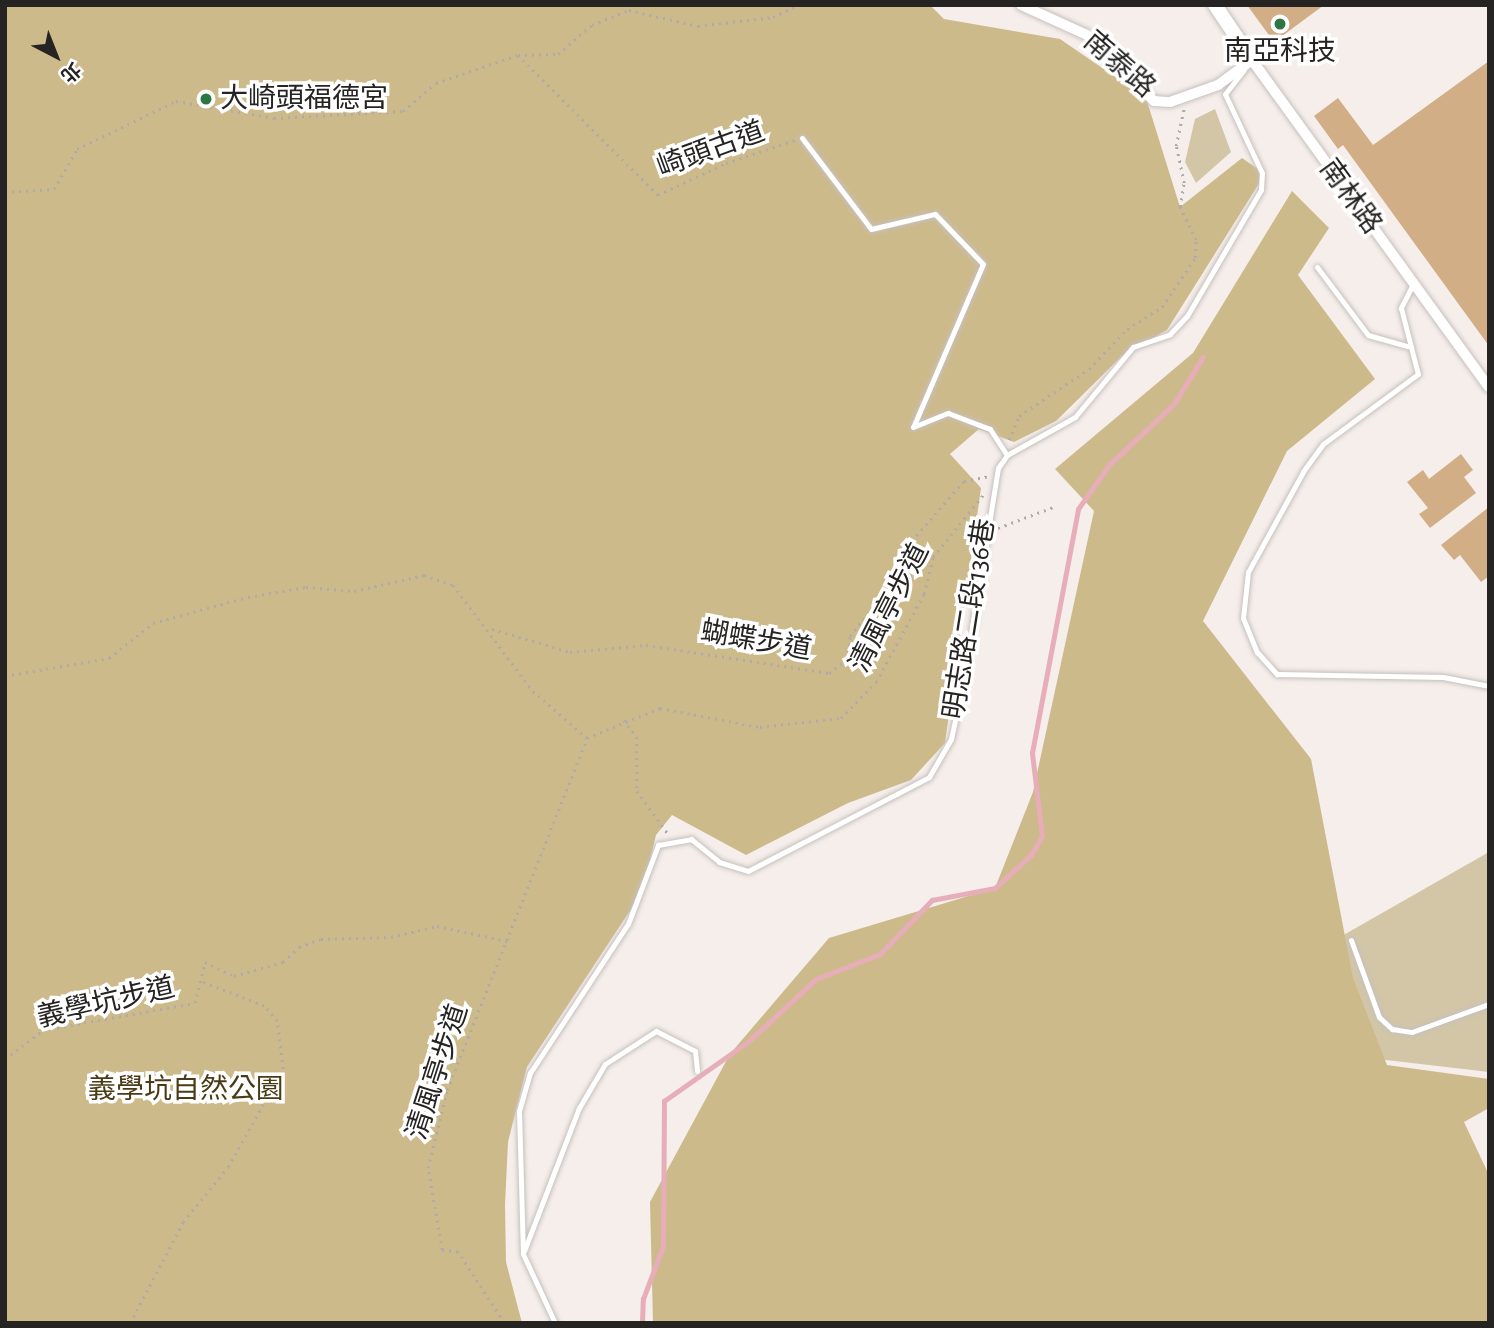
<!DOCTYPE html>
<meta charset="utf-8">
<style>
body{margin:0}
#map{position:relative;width:1494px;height:1328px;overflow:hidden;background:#f5eeeb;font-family:"Alegreya Sans","Noto Sans TC",sans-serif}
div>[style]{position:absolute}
.green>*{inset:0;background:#d3c6a7}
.forest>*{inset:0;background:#cdba8b}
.stream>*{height:4.5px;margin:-2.25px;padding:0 2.25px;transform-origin:2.25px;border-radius:2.25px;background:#e7aeb9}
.building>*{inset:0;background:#d2ae87}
.path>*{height:2.5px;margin-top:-1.25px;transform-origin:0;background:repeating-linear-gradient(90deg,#b0aaa8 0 2px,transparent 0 7px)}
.roads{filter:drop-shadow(0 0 2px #c6c0bd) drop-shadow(0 0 2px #c6c0bd)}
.service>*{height:5px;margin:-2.5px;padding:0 2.5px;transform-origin:2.5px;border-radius:2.5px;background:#fff}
.minor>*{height:10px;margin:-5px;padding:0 5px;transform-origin:5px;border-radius:5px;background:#fff}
.tertiary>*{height:14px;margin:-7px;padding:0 7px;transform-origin:7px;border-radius:7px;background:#fff}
.dots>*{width:19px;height:19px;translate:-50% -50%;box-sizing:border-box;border:4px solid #fff;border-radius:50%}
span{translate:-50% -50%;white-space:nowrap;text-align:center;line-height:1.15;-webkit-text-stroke:7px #fff;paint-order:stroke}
.poi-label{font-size:28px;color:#262423}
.left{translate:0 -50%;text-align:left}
.street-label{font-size:28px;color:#262423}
.park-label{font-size:28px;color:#493b15}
.frame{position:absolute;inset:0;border:7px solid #262423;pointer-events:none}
.north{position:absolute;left:21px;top:21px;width:70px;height:70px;-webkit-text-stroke:5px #fff;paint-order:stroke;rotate:138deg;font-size:19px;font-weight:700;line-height:28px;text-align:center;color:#262423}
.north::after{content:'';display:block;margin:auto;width:24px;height:32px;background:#262423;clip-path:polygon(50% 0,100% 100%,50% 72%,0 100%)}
</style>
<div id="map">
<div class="green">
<i style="clip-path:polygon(1215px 109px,1231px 152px,1196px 183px,1185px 162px,1195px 119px)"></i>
<i style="clip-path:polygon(1489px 852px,1489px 1072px,1369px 1058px,1333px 941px)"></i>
</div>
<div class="forest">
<i style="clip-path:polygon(5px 5px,930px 5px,944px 19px,1060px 39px,1146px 98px,1180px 207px,1242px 158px,1265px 174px,1167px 330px,1122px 356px,1056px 421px,1014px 442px,979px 429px,950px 454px,981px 488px,945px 743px,911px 780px,848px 803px,746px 855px,672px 815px,656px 835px,643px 891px,527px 1067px,508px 1142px,505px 1205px,506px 1262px,522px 1323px,5px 1323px)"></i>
<i style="clip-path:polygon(1292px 191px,1329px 228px,1298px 275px,1375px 379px,1287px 451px,1203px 621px,1311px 759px,1353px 978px,1387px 1065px,1489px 1079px,1489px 1108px,1464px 1122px,1489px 1175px,1489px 1323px,653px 1323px,650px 1202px,730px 1054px,829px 938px,995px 888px,1033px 792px,1094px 511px,1055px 469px,1193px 353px)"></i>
</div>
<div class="stream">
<i style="left:642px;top:1323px;width:24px;rotate:-88deg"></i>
<i style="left:643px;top:1299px;width:57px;rotate:-69.3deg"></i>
<i style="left:663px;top:1246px;width:145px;rotate:-89.6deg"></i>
<i style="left:664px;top:1101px;width:104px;rotate:-35.2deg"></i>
<i style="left:749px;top:1041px;width:91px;rotate:-42.8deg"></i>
<i style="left:816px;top:979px;width:69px;rotate:-21.3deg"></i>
<i style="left:880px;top:954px;width:75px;rotate:-46.1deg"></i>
<i style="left:932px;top:900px;width:64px;rotate:-10.8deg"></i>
<i style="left:995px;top:888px;width:49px;rotate:-42.5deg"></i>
<i style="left:1031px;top:855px;width:22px;rotate:-60deg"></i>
<i style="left:1042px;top:836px;width:84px;rotate:-96.9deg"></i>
<i style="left:1032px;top:753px;width:248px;rotate:-79.3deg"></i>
<i style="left:1078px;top:509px;width:54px;rotate:-54.8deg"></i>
<i style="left:1109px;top:465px;width:89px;rotate:-43.2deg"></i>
<i style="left:1174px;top:404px;width:55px;rotate:-58.3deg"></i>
</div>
<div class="building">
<i style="clip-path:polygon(1247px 5px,1324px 5px,1274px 42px)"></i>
<i style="clip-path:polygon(1489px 61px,1489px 346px,1343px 145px,1338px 149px,1314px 116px,1338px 98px,1373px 145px)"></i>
<i style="clip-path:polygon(1461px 454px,1473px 470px,1464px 477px,1476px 493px,1430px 528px,1419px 514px,1428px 508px,1407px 482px,1423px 470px,1429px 479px)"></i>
<i style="clip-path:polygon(1489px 507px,1489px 576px,1481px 582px,1460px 555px,1454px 560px,1441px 545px)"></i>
</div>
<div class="path">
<i style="left:518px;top:55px;width:198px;rotate:45deg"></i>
<i style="left:658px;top:195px;width:75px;rotate:-25.2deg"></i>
<i style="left:726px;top:163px;width:73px;rotate:-18.4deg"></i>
<i style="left:5px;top:192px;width:49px;rotate:-3.5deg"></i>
<i style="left:54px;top:189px;width:46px;rotate:-60.1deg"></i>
<i style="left:77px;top:149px;width:110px;rotate:-25.9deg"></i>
<i style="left:176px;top:101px;width:99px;rotate:9.8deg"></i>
<i style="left:274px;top:118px;width:129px;rotate:-3.1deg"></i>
<i style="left:403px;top:111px;width:43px;rotate:-40.3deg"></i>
<i style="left:436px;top:83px;width:87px;rotate:-18.9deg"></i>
<i style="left:518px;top:55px;width:40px;rotate:-1.4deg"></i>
<i style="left:558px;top:54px;width:45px;rotate:-40.5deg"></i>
<i style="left:592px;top:25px;width:40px;rotate:-22deg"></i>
<i style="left:629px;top:10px;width:71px;rotate:13.1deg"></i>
<i style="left:698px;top:26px;width:76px;rotate:-6.8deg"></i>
<i style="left:773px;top:17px;width:29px;rotate:-25deg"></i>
<i style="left:1009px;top:440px;width:26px;rotate:-67deg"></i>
<i style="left:1019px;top:416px;width:84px;rotate:-33.9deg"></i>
<i style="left:1089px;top:369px;width:55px;rotate:-46.5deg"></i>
<i style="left:1127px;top:329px;width:41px;rotate:-32.2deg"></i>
<i style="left:1162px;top:307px;width:59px;rotate:-56deg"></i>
<i style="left:1195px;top:258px;width:18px;rotate:-87deg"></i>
<i style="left:1196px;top:240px;width:37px;rotate:-116deg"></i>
<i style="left:1180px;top:207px;width:24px;rotate:-81deg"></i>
<i style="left:1184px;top:183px;width:38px;rotate:-102deg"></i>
<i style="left:1176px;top:146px;width:38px;rotate:-78deg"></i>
<i style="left:998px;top:528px;width:62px;rotate:-20.8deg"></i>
<i style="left:492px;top:629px;width:81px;rotate:16.4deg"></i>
<i style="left:570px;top:652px;width:76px;rotate:-5.3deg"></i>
<i style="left:646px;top:645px;width:185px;rotate:8.7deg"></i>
<i style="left:829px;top:673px;width:22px;rotate:-36deg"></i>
<i style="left:847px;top:660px;width:24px;rotate:-83deg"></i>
<i style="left:850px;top:636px;width:89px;rotate:-51.8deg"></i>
<i style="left:905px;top:566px;width:20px;rotate:-84deg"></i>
<i style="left:907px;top:546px;width:86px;rotate:-48.8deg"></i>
<i style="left:964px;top:481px;width:25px;rotate:-11deg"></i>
<i style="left:5px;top:676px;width:106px;rotate:-9.8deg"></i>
<i style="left:109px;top:658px;width:56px;rotate:-38.5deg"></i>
<i style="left:153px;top:623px;width:98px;rotate:-15.3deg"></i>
<i style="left:248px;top:597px;width:59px;rotate:-9.8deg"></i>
<i style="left:306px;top:587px;width:48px;rotate:4.8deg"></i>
<i style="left:354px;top:591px;width:72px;rotate:-12.9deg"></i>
<i style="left:424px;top:575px;width:31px;rotate:19deg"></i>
<i style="left:453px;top:585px;width:133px;rotate:53deg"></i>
<i style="left:533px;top:691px;width:72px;rotate:41deg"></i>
<i style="left:624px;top:720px;width:21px;rotate:53deg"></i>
<i style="left:637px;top:737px;width:54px;rotate:90deg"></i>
<i style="left:637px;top:791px;width:54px;rotate:54deg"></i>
<i style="left:5px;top:1059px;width:48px;rotate:-37.3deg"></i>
<i style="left:43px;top:1030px;width:154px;rotate:-10.1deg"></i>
<i style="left:195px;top:1003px;width:42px;rotate:-76.3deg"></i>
<i style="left:205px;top:962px;width:32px;rotate:26deg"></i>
<i style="left:234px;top:976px;width:51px;rotate:-15.9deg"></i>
<i style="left:283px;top:962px;width:22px;rotate:-43deg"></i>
<i style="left:299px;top:947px;width:23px;rotate:-20deg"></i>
<i style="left:321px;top:939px;width:70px;rotate:-1.6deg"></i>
<i style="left:391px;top:937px;width:47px;rotate:-13.4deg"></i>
<i style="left:437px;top:926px;width:72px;rotate:12.1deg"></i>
<i style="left:130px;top:1323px;width:114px;rotate:-62.3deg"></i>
<i style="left:183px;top:1222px;width:71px;rotate:-50.7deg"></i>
<i style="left:228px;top:1167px;width:112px;rotate:-60.7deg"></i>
<i style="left:283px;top:1069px;width:48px;rotate:-97.1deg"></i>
<i style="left:277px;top:1021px;width:20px;rotate:-131deg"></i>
<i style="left:264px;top:1006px;width:66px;rotate:-158.8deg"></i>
<i style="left:504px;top:1323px;width:85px;rotate:-122.9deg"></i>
<i style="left:458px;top:1252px;width:16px;rotate:-173deg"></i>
<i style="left:442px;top:1250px;width:83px;rotate:-99.7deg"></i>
<i style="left:428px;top:1168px;width:80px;rotate:-76.3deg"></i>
<i style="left:447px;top:1090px;width:379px;rotate:-68.3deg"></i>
<i style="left:587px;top:738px;width:79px;rotate:-22.3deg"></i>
<i style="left:660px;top:708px;width:102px;rotate:10.8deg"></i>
<i style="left:760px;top:727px;width:81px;rotate:-6.3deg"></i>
<i style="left:841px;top:718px;width:50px;rotate:-45.8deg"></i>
<i style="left:876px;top:682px;width:100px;rotate:-61.4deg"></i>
<i style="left:924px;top:594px;width:38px;rotate:-76deg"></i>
<i style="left:933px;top:557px;width:80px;rotate:-51.1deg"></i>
</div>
<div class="roads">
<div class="service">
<i style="left:802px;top:138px;width:114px;rotate:52.8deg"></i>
<i style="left:871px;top:229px;width:66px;rotate:-13.2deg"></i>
<i style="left:935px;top:214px;width:69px;rotate:46.2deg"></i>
<i style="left:983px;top:264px;width:177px;rotate:113.2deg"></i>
<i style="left:913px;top:427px;width:38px;rotate:-22deg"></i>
<i style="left:948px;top:413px;width:45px;rotate:20.9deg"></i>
<i style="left:990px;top:429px;width:31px;rotate:57deg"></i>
<i style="left:1317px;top:267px;width:85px;rotate:53.1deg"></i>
<i style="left:1368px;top:335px;width:41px;rotate:15.8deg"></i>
<i style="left:1413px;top:284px;width:27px;rotate:117deg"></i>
<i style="left:1401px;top:308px;width:68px;rotate:75.6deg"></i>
<i style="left:1418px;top:374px;width:118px;rotate:143.6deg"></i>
<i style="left:1323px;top:444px;width:34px;rotate:126deg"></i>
<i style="left:1303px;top:472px;width:114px;rotate:118.8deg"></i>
<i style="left:1248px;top:572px;width:46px;rotate:96.2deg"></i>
<i style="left:1243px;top:618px;width:37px;rotate:68deg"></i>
<i style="left:1257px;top:652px;width:30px;rotate:48deg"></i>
<i style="left:1277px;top:674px;width:166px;rotate:1deg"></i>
<i style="left:1443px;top:677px;width:47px;rotate:11.1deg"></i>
<i style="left:1351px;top:940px;width:82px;rotate:70deg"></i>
<i style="left:1379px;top:1017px;width:18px;rotate:43deg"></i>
<i style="left:1392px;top:1029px;width:20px;rotate:9deg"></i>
<i style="left:1412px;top:1032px;width:82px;rotate:-20deg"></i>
<i style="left:524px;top:1251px;width:153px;rotate:-69deg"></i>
<i style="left:579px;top:1108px;width:51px;rotate:-59.4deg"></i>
<i style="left:605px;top:1064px;width:61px;rotate:-32.9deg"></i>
<i style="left:656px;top:1031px;width:44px;rotate:27.1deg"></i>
<i style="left:695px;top:1051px;width:20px;rotate:84deg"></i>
<i style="left:555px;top:1323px;width:76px;rotate:-114.9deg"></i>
<i style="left:523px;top:1254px;width:143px;rotate:-91.6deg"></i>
<i style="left:519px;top:1111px;width:40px;rotate:-74deg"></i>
<i style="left:530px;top:1073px;width:178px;rotate:-56.7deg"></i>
<i style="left:628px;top:924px;width:85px;rotate:-69.2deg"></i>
<i style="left:658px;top:845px;width:34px;rotate:-10deg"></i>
<i style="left:691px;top:839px;width:36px;rotate:39deg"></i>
<i style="left:719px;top:862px;width:30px;rotate:17deg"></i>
<i style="left:748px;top:871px;width:204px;rotate:-27.4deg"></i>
<i style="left:929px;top:777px;width:44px;rotate:-59.9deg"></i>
<i style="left:951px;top:739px;width:56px;rotate:-77.7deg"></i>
<i style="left:963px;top:684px;width:219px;rotate:-80.8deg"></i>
<i style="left:998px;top:468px;width:16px;rotate:-55deg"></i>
<i style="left:1007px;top:455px;width:78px;rotate:-29.2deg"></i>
<i style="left:1075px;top:417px;width:91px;rotate:-50.4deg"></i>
<i style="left:1133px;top:347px;width:39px;rotate:-19deg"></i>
<i style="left:1170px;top:334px;width:25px;rotate:-47deg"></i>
<i style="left:1187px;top:316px;width:146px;rotate:-59.6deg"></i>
<i style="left:1261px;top:190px;width:17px;rotate:-87deg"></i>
<i style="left:1262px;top:173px;width:87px;rotate:-115.1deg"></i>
<i style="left:1225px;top:94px;width:31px;rotate:-52deg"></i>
</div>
<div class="minor">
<i style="left:1021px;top:5px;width:72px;rotate:24.4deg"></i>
<i style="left:1087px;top:35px;width:94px;rotate:44.6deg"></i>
<i style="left:1154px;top:101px;width:16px;rotate:4deg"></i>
<i style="left:1170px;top:102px;width:51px;rotate:-19.5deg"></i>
<i style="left:1218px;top:85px;width:42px;rotate:-36.3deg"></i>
<i style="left:1252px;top:60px;width:404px;rotate:54.1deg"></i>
</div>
<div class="tertiary">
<i style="left:1215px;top:5px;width:66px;rotate:56.1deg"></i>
</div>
</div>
<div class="dots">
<i style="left:1280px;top:24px;background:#2e7744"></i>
<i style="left:206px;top:99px;background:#2e7744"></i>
</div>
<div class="poi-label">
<span style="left:1280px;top:52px">南亞科技</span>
<span class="left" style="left:220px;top:99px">大崎頭福德宮</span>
</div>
<div class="street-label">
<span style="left:1119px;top:65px;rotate:41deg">南泰路</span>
<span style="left:711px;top:150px;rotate:-20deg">崎頭古道</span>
<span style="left:1350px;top:197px;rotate:54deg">南林路</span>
<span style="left:890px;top:608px;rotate:-63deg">清風亭步道</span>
<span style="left:970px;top:619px;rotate:-81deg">明志路二段136巷</span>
<span style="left:756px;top:641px;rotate:10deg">蝴蝶步道</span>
<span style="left:106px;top:1003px;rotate:-13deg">義學坑步道</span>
<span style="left:438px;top:1072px;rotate:-72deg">清風亭步道</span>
</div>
<div class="park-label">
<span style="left:186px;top:1090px">義學坑自然公園</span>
</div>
<div class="frame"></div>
<div class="north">北</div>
</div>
